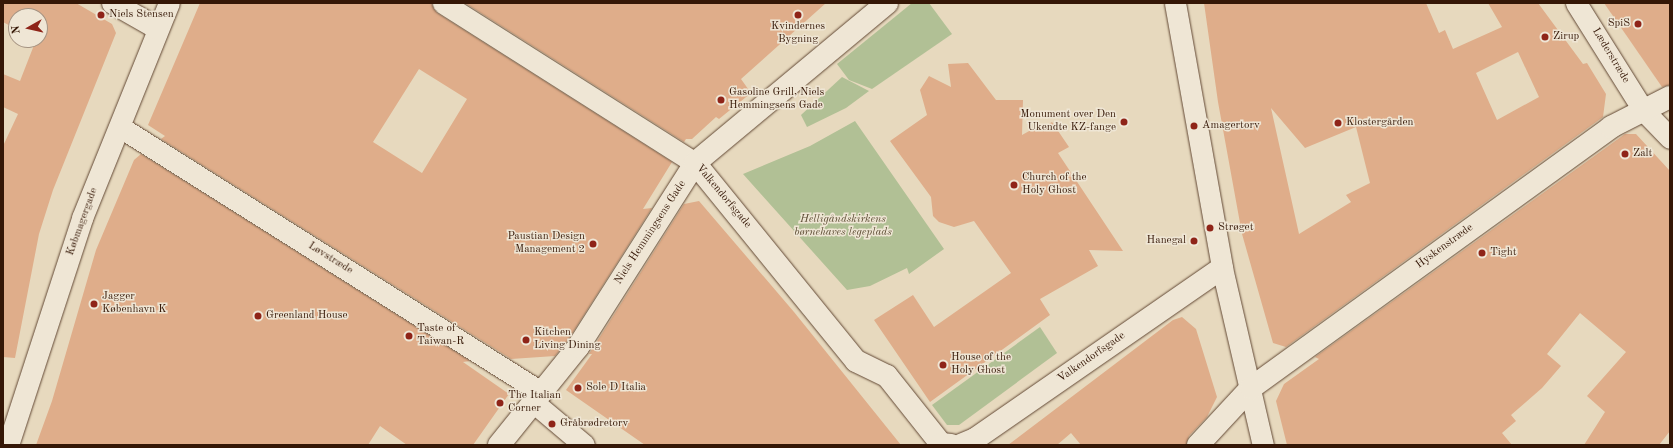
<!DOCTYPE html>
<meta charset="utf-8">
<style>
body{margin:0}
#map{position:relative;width:1673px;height:448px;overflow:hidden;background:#e7d9be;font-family:"Old Standard TT",serif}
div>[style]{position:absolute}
.green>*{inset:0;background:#b1c095}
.building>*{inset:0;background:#dfad8a}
.roads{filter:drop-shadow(0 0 1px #624834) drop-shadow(0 0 1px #624834)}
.pedestrian>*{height:21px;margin:-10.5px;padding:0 10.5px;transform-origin:10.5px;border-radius:10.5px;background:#efe6d5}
.minor>*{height:22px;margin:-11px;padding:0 11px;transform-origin:11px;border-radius:11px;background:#efe6d5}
.dots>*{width:11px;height:11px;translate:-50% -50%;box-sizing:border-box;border:2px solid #efe6d5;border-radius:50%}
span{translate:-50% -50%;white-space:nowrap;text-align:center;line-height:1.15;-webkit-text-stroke:3px #efe6d5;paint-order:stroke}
.poi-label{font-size:11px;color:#351706}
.left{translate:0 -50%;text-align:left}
.right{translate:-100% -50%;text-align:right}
.street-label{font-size:11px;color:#351706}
.park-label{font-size:11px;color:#5a4a31;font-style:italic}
.frame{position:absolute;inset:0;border:4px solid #351706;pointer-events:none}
.north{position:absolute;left:8px;top:8px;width:40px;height:40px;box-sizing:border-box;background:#efe6d5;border:1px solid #a59382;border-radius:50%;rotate:262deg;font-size:11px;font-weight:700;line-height:16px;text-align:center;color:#351706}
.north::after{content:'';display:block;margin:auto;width:14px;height:18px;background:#8f2418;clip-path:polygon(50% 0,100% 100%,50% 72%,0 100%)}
</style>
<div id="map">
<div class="green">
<i style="clip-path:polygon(912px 3px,929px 3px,952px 34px,872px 89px,849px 80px,837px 64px)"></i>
<i style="clip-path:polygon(842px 77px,869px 91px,846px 108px,807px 127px,801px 115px)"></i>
<i style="clip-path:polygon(855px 121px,944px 249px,909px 274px,907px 268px,870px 286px,847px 290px,743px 174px,810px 146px)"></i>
<i style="clip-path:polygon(1040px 327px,1057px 353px,959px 425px,947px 425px,932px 405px)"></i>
</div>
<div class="building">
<i style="clip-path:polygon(3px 3px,76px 3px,112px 24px,116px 33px,53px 190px,39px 234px,15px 358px,3px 357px,3px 146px,18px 114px,3px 107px,3px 74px,20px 81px,36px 40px,40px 40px,40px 16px,16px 16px,16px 29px,3px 22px)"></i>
<i style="clip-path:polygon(evenodd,200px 3px,431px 3px,437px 13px,672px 162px,643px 209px,652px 208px,568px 340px,555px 356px,511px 359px,161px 139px,165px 136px,148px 125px,200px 3px,419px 69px,467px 99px,422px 173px,373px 142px,419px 69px)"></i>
<i style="clip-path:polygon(465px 3px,826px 3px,741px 79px,751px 93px,719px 119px,716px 117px,692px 139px,686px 139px,684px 142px)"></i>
<i style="clip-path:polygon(evenodd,1204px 3px,1426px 3px,1439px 33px,1445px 30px,1453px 49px,1502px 27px,1488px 3px,1538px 3px,1583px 64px,1587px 63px,1606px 94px,1603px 117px,1286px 347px,1273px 343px,1242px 234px,1218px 102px,1204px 3px,1518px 52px,1539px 97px,1497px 120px,1476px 73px,1518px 52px,1204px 3px,1271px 108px,1305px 148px,1356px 127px,1370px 183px,1346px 195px,1351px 202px,1299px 234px,1271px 108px)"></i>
<i style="clip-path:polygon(1604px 3px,1670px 3px,1670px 85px,1662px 87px)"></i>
<i style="clip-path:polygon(968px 63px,996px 100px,1023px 100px,1022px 135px,1040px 125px,1042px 128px,1052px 122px,1069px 147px,1058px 153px,1123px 251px,1089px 250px,1098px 266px,1040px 299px,1050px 315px,930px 402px,874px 320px,913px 295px,934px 327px,1011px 273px,974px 221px,954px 227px,939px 222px,933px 216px,931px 197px,890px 141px,927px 115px,920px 90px,929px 76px,951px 87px,948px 64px)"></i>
<i style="clip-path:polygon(1625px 134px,1636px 134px,1670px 171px,1670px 431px,1659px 445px,1584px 445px,1605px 412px,1587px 396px,1626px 352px,1580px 313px,1547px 354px,1561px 366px,1542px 388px,1511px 415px,1516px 421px,1502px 433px,1512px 445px,1287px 445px,1276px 401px,1284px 384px,1319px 359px,1315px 357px)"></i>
<i style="clip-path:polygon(141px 154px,470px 361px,463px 362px,509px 394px,473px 445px,407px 445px,380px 426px,368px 445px,36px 445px,52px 401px,96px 250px,134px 160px)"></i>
<i style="clip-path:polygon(699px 201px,794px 312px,901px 445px,645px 445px,566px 390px,592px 354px,589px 354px,684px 204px)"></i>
<i style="clip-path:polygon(1182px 317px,1196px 329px,1217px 397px,1207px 417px,1189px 436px,1186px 445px,1081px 445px,1071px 433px,1057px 445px,1008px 445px,1173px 320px)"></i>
</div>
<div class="roads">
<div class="pedestrian">
<i style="left:443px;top:3px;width:299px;rotate:32.4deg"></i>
<i style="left:1175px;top:3px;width:269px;rotate:79.9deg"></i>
<i style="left:1222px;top:268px;width:182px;rotate:77deg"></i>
<i style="left:1576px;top:3px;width:126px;rotate:57.9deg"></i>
<i style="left:1643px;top:110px;width:39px;rotate:46deg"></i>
<i style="left:120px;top:127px;width:496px;rotate:32.2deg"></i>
<i style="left:532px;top:401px;width:68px;rotate:40.2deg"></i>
<i style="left:8px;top:445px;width:239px;rotate:-71.9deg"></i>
<i style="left:82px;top:218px;width:232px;rotate:-68deg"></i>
</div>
<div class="minor">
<i style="left:113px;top:3px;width:51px;rotate:29.6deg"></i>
<i style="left:695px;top:163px;width:255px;rotate:50.9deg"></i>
<i style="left:856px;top:361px;width:34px;rotate:26deg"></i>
<i style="left:887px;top:376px;width:87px;rotate:51.5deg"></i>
<i style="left:941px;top:444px;width:10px;rotate:6deg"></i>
<i style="left:499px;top:445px;width:126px;rotate:-51.1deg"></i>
<i style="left:578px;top:347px;width:218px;rotate:-57.5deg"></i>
<i style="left:695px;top:163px;width:250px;rotate:-39.8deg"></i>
<i style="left:961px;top:445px;width:15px;rotate:-23deg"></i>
<i style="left:975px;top:439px;width:300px;rotate:-34.7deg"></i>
<i style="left:1198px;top:445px;width:78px;rotate:-47.1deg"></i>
<i style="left:1251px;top:388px;width:445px;rotate:-35.9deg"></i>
<i style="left:1611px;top:127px;width:66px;rotate:-27deg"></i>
</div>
</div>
<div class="dots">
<i style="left:101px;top:15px;background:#8f2418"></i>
<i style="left:798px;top:15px;background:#8f2418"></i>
<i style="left:1638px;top:24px;background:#8f2418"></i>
<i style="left:1545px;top:37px;background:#8f2418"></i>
<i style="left:721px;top:100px;background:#8f2418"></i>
<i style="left:1124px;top:122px;background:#8f2418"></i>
<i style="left:1338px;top:123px;background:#8f2418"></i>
<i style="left:1194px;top:126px;background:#8f2418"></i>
<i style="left:1625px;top:154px;background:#8f2418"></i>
<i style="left:1014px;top:185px;background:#8f2418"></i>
<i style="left:1210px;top:228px;background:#8f2418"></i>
<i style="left:1194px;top:241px;background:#8f2418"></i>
<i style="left:593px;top:244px;background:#8f2418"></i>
<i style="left:1482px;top:253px;background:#8f2418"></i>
<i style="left:94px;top:304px;background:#8f2418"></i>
<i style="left:258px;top:316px;background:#8f2418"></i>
<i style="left:409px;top:336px;background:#8f2418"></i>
<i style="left:526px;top:340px;background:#8f2418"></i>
<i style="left:943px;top:365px;background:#8f2418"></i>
<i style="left:578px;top:388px;background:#8f2418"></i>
<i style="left:500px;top:403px;background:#8f2418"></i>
<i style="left:552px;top:424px;background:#8f2418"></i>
</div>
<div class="poi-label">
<span class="left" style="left:109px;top:15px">Niels Stensen</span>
<span class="right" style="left:1630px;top:24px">SpiS</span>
<span style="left:798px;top:34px">Kvindernes<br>Bygning</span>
<span class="left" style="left:1553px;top:37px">Zirup</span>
<span class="left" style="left:729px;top:100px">Gasoline Grill, Niels<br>Hemmingsens Gade</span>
<span class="right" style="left:1116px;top:122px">Monument over Den<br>Ukendte KZ-fange</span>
<span class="left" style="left:1346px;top:123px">Klostergården</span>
<span class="left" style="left:1202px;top:126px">Amagertorv</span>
<span class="left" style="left:1633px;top:154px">Zalt</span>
<span class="left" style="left:1022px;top:185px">Church of the<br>Holy Ghost</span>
<span class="left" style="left:1218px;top:228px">Strøget</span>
<span class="right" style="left:585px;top:244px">Paustian Design<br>Management 2</span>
<span class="right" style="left:1186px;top:241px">Hanegal</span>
<span class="left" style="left:1490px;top:253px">Tight</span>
<span class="left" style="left:102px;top:304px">Jagger<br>København K</span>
<span class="left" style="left:266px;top:316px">Greenland House</span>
<span class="left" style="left:417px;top:336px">Taste of<br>Taiwan-R</span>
<span class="left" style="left:534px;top:340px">Kitchen<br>Living Dining</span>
<span class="left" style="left:951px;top:365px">House of the<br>Holy Ghost</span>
<span class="left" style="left:586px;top:388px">Sole D Italia</span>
<span class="left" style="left:508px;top:403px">The Italian<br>Corner</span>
<span class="left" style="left:560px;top:424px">Gråbrødretorv</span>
</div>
<div class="street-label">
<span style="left:1610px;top:56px;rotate:59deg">Læderstræde</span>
<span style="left:723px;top:197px;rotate:50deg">Valkendorfsgade</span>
<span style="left:83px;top:222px;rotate:-70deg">Købmagergade</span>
<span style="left:651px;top:233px;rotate:-57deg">Niels Hemmingsens Gade</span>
<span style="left:1445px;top:247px;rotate:-36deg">Hyskenstræde</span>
<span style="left:330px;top:259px;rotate:32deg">Løvstræde</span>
<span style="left:1092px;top:358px;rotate:-35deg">Valkendorfsgade</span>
</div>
<div class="park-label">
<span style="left:843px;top:227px">Helligåndskirkens<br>børnehaves legeplads</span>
</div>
<div class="frame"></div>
<div class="north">N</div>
</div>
